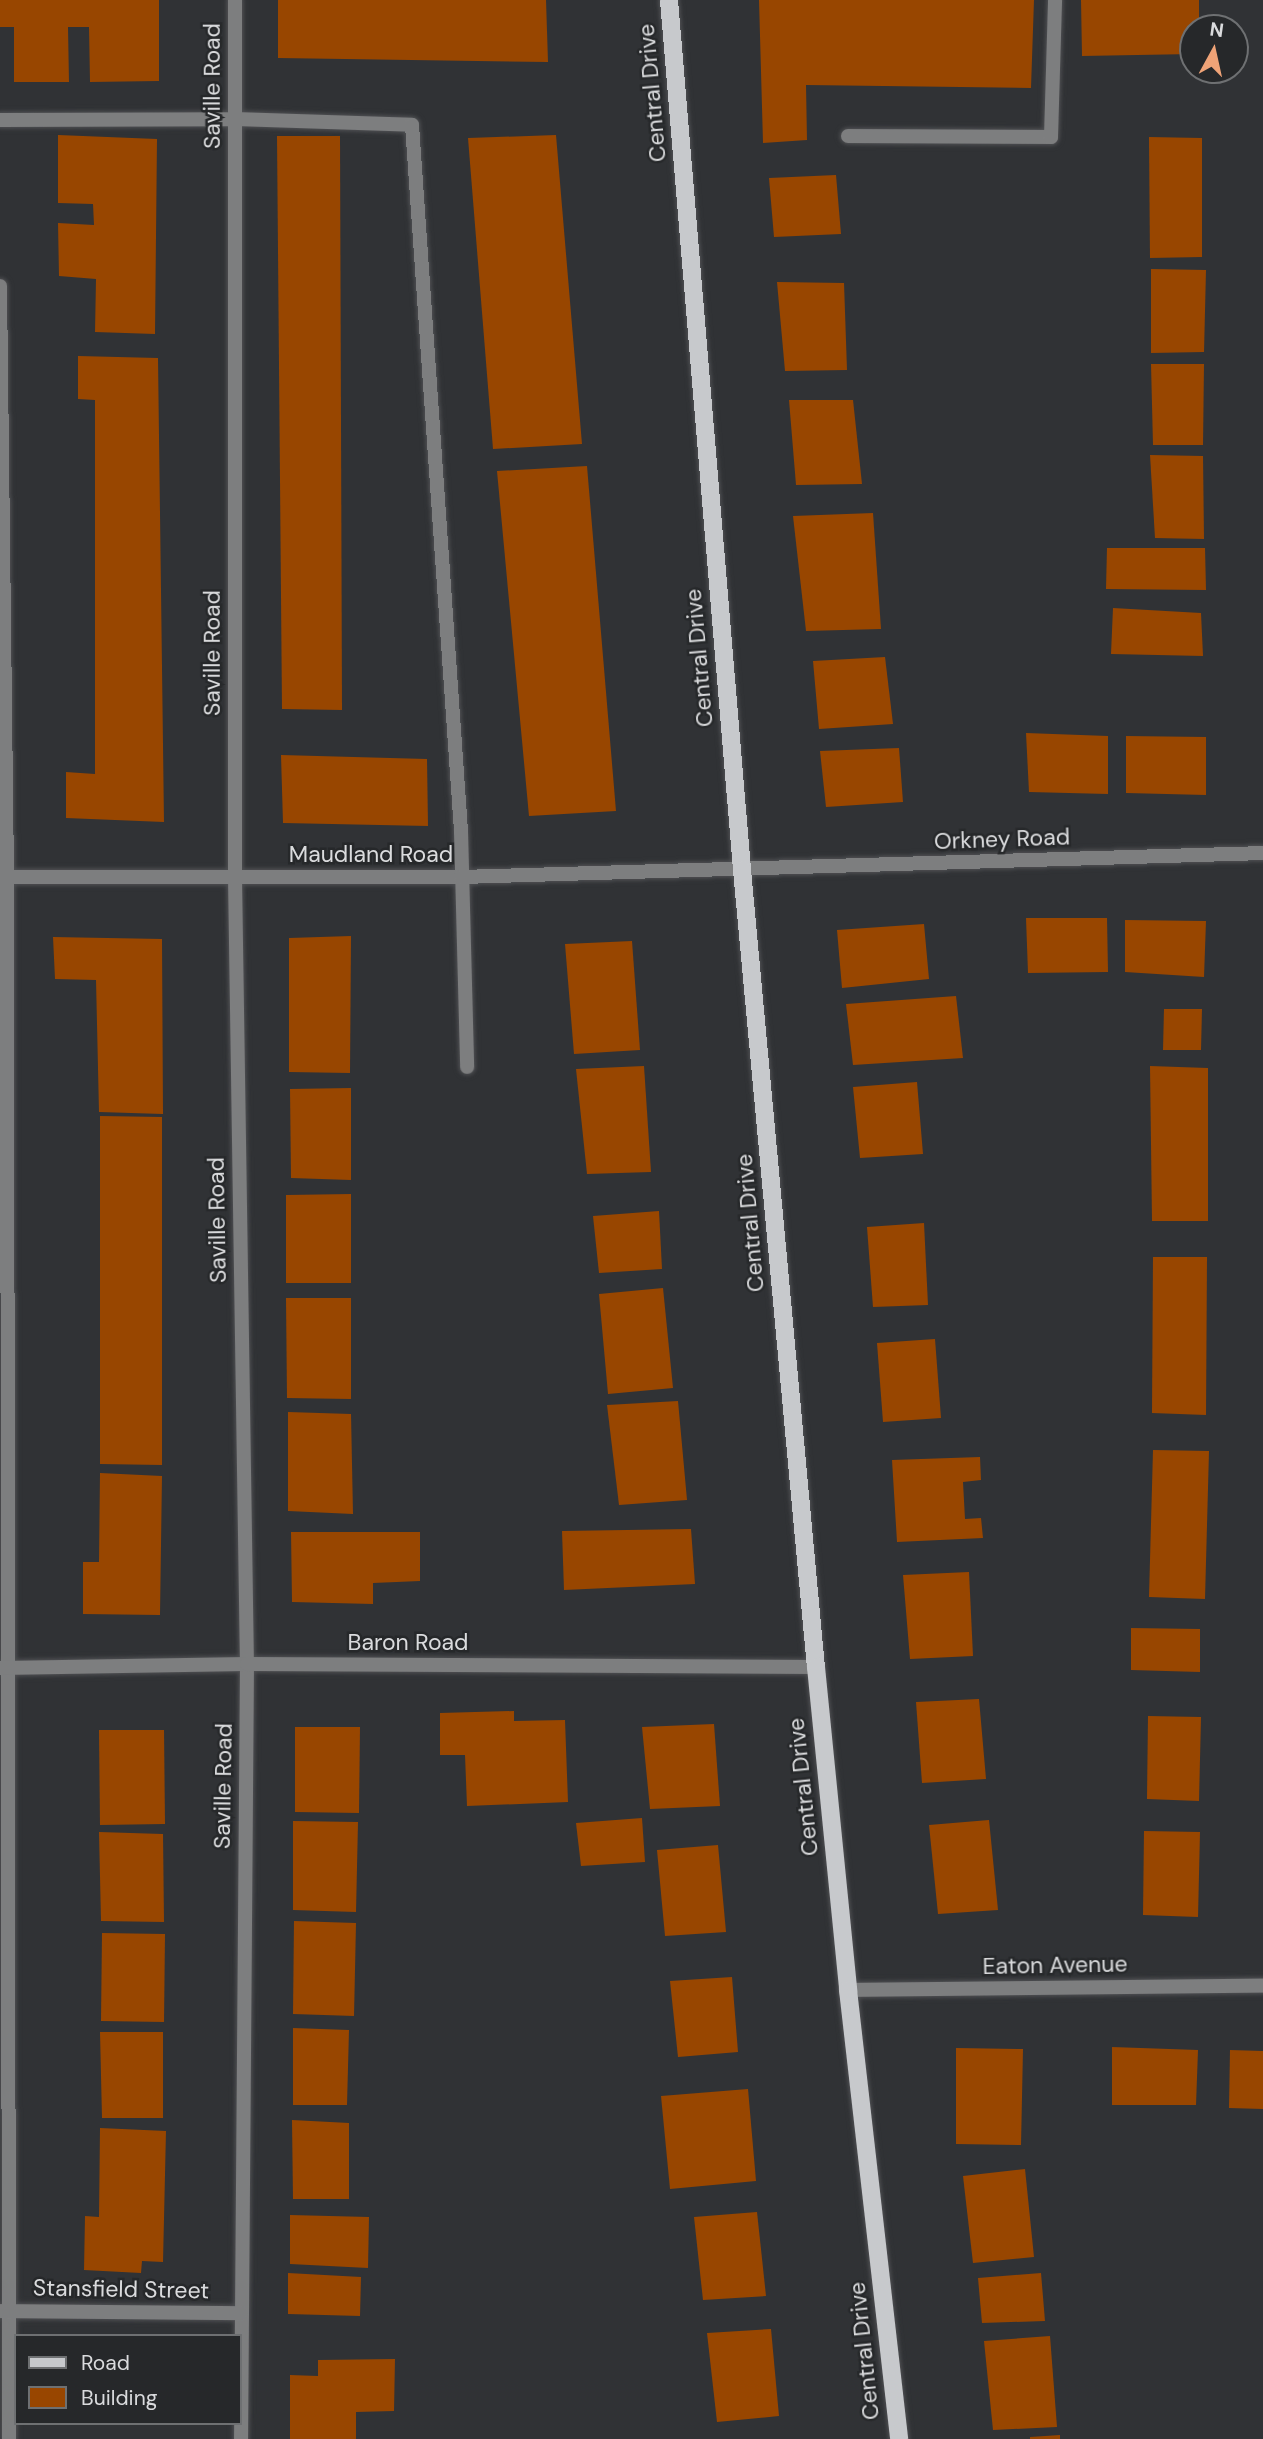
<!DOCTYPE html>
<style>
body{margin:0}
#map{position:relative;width:1263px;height:2439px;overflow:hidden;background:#303235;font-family:"DM Sans",sans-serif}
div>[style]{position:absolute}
.building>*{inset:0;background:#984600}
.roads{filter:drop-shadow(0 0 2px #4f5053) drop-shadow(0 0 2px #4f5053)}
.service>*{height:14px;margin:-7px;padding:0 7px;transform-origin:7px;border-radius:7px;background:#7d7e7f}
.minor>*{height:14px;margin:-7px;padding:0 7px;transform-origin:7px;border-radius:7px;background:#7d7e7f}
.primary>*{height:18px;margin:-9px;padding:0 9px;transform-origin:9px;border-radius:9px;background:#c7c9cc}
span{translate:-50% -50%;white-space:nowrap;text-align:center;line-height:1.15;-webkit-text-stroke:5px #26282a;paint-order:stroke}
.street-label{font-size:23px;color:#dadbdd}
.legend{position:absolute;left:14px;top:2334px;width:228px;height:91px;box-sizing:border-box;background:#26282a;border:2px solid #6e7072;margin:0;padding:9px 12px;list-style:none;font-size:21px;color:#dadbdd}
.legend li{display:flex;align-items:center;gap:14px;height:35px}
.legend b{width:35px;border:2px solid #6e7072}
.north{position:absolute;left:1179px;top:14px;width:70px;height:70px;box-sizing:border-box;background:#26282a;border:2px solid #6e7072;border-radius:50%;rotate:8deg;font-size:19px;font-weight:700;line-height:28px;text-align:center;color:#dadbdd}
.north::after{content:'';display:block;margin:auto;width:24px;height:32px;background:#efa377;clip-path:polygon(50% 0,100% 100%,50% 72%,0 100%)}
</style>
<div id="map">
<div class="building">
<i style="clip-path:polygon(0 0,159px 0,159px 81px,90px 82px,89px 27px,68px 27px,69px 82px,14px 82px,14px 27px,0 27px)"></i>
<i style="clip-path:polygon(278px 0,546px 0,548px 62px,278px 58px)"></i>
<i style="clip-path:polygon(759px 0,1034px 0,1031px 88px,806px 85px,807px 140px,763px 143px)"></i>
<i style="clip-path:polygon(1081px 0,1199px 0,1199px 28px,1193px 28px,1193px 54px,1082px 56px)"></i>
<i style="clip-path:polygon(58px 135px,157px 139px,155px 334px,95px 332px,96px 279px,59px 276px,58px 223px,94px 225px,93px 204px,58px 203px)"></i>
<i style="clip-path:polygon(556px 135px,582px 444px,493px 449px,468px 138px)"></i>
<i style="clip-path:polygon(277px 136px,340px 136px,342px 710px,282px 709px)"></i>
<i style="clip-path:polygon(1149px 137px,1202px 138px,1202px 257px,1150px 258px)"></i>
<i style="clip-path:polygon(836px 175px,841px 234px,774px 237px,769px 178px)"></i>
<i style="clip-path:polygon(1151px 269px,1206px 270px,1204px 352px,1151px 353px)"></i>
<i style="clip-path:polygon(777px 282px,844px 283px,847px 370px,785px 371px)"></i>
<i style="clip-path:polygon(78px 356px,158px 358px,164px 822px,66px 818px,66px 772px,95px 774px,95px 400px,78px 399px)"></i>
<i style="clip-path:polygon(1151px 364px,1204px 364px,1203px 445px,1153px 445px)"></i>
<i style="clip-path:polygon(789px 400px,853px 400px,862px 484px,796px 485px)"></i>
<i style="clip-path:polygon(1150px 455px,1203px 456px,1204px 539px,1155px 538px)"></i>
<i style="clip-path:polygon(587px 466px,616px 811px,529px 816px,497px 471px)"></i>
<i style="clip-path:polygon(873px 513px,881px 629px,806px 631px,793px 516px)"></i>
<i style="clip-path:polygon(1107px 548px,1205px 548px,1206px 590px,1106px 589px)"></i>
<i style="clip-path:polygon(1113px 608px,1201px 613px,1203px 656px,1111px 654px)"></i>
<i style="clip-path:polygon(885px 657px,893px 724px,819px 729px,813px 661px)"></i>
<i style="clip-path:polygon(1026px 733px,1108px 736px,1108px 794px,1029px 792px)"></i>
<i style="clip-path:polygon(1126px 736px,1206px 737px,1206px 795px,1126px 793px)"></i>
<i style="clip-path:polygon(899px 748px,903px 802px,826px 807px,820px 751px)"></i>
<i style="clip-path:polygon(281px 755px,427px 759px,428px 826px,283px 823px)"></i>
<i style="clip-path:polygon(1026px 918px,1107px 918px,1108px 972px,1028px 973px)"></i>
<i style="clip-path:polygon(1125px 920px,1206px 921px,1204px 977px,1125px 972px)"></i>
<i style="clip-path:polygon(924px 924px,929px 979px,842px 988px,837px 930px)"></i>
<i style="clip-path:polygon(351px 936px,350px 1073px,289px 1072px,289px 938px)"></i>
<i style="clip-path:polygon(53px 937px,162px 939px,163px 1114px,99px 1112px,96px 980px,55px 979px)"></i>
<i style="clip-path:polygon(632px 941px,640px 1050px,574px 1054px,565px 944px)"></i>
<i style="clip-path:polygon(956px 996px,963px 1058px,853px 1065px,846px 1004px)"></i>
<i style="clip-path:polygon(1164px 1009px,1202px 1009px,1201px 1050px,1163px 1050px)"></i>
<i style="clip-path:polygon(644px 1066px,651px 1172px,587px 1174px,576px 1069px)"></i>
<i style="clip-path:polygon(1150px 1066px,1208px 1068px,1208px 1221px,1152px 1221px)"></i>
<i style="clip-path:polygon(917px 1082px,923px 1154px,860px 1158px,853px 1087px)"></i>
<i style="clip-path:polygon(351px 1088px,351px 1180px,291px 1178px,290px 1089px)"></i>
<i style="clip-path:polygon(100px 1116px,162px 1117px,162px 1465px,100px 1464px)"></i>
<i style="clip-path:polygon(351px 1194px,351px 1283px,286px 1283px,286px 1195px)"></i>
<i style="clip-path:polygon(659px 1211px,662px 1269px,599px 1273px,593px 1216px)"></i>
<i style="clip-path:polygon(924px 1223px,928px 1305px,873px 1307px,867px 1227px)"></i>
<i style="clip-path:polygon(1153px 1257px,1207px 1257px,1206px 1415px,1152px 1413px)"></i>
<i style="clip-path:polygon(663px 1288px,673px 1388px,608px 1394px,599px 1294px)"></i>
<i style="clip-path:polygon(286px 1298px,351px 1298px,351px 1399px,287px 1398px)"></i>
<i style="clip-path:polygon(935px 1339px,941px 1418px,883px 1422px,877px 1343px)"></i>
<i style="clip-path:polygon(678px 1401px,687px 1500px,619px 1505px,607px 1405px)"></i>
<i style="clip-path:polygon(288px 1412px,351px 1414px,353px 1514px,288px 1511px)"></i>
<i style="clip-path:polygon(1153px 1450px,1209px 1451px,1205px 1599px,1149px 1597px)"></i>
<i style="clip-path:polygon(980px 1457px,981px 1480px,963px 1482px,965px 1519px,981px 1518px,983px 1538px,897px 1542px,892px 1460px)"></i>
<i style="clip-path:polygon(100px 1473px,162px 1476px,160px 1615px,83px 1614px,83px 1562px,99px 1562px)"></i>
<i style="clip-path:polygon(691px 1529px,695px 1584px,564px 1590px,562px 1531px)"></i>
<i style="clip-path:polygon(291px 1532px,420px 1532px,420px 1581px,373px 1583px,373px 1604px,292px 1602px)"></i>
<i style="clip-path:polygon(969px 1572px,973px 1656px,910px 1659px,903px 1575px)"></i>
<i style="clip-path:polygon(1131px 1628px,1200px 1629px,1200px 1672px,1131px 1670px)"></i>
<i style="clip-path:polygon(979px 1699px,986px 1779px,922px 1783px,916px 1702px)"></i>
<i style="clip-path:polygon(514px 1711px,514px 1721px,565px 1720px,568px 1802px,467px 1806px,465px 1755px,440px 1755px,440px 1713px)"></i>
<i style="clip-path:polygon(1148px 1716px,1201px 1717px,1199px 1801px,1147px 1799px)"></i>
<i style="clip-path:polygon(714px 1724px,720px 1806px,650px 1809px,642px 1727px)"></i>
<i style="clip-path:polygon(295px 1727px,360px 1727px,359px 1813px,295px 1812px)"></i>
<i style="clip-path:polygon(99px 1730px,164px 1730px,165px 1824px,100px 1825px)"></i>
<i style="clip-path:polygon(642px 1818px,645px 1862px,581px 1866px,576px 1823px)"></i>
<i style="clip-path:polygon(989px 1820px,998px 1910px,938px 1914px,929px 1825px)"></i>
<i style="clip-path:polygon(293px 1821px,358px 1822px,356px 1912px,293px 1910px)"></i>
<i style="clip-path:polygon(1144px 1831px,1200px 1832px,1198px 1917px,1143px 1915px)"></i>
<i style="clip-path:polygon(99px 1832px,163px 1834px,164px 1922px,101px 1921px)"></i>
<i style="clip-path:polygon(718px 1845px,726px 1932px,665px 1936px,657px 1850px)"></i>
<i style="clip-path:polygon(294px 1921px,356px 1923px,354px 2016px,293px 2014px)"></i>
<i style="clip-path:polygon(102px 1933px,165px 1934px,164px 2022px,101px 2021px)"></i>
<i style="clip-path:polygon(732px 1977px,738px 2052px,678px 2057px,670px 1981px)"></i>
<i style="clip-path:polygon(293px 2028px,349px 2030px,347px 2105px,293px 2105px)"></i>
<i style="clip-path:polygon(100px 2032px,163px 2032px,163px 2118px,102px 2118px)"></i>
<i style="clip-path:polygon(1112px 2047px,1198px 2050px,1196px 2105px,1112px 2105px)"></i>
<i style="clip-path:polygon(956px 2048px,1023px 2049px,1021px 2145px,956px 2144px)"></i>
<i style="clip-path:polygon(1230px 2050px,1263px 2051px,1263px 2109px,1229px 2108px)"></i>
<i style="clip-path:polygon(748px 2089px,756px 2181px,670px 2189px,661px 2096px)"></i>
<i style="clip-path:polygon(292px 2120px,349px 2123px,349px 2199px,293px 2199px)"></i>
<i style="clip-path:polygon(100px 2128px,166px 2131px,163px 2262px,142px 2261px,141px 2273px,84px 2270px,85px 2216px,99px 2217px)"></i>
<i style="clip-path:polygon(1025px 2169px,1034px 2257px,973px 2263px,963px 2176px)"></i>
<i style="clip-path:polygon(757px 2212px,766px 2296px,703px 2300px,694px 2217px)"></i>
<i style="clip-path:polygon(290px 2215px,369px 2217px,368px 2268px,290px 2264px)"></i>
<i style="clip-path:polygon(288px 2273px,361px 2277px,360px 2316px,288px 2314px)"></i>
<i style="clip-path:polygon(1041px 2273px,1045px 2321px,982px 2323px,978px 2278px)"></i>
<i style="clip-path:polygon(771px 2329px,779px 2416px,717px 2422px,707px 2333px)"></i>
<i style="clip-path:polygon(1050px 2336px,1057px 2427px,993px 2430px,984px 2341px)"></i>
<i style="clip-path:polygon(395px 2359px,394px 2411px,356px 2412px,356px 2439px,290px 2439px,290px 2375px,318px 2376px,318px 2360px)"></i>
<i style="clip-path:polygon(1060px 2435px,1060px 2439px,1030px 2439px,1030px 2437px)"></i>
</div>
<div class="roads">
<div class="service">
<i style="left:0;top:120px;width:235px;rotate:-0.2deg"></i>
<i style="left:235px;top:119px;width:177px;rotate:1.9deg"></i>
<i style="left:412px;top:125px;width:708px;rotate:86.03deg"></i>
<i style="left:461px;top:831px;width:236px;rotate:88.5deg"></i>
<i style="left:848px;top:136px;width:203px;rotate:0.3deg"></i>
<i style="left:1051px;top:137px;width:137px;rotate:-88.3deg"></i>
<i style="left:0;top:286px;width:591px;rotate:89.32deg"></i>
<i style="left:7px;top:877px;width:1562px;rotate:89.93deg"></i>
</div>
<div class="minor">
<i style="left:235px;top:0;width:877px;rotate:90deg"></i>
<i style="left:235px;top:877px;width:787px;rotate:89.13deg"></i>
<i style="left:247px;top:1664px;width:775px;rotate:90.44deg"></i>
<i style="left:0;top:877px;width:461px"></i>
<i style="left:461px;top:877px;width:802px;rotate:-1.71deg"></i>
<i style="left:0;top:1668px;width:247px;rotate:-0.9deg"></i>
<i style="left:247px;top:1664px;width:569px;rotate:0.3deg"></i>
<i style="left:848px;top:1990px;width:415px;rotate:-0.6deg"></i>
<i style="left:0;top:2311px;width:241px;rotate:0.5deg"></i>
</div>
<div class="primary">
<i style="left:669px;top:0;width:873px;rotate:85.2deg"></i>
<i style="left:742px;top:870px;width:800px;rotate:84.7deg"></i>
<i style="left:816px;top:1667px;width:325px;rotate:84.3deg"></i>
<i style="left:848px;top:1990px;width:452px;rotate:83.5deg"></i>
</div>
</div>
<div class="street-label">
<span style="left:212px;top:86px;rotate:-90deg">Saville Road</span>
<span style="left:652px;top:93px;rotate:-95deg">Central Drive</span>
<span style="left:212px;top:653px;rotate:-90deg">Saville Road</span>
<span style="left:699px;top:658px;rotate:-95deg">Central Drive</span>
<span style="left:1002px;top:839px;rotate:-2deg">Orkney Road</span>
<span style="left:371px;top:854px">Maudland Road</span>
<span style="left:217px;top:1220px;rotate:-91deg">Saville Road</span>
<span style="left:750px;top:1223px;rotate:-95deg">Central Drive</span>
<span style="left:408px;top:1642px">Baron Road</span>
<span style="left:223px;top:1786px;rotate:-89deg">Saville Road</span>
<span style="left:803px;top:1787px;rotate:-96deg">Central Drive</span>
<span style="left:1055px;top:1965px;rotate:-1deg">Eaton Avenue</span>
<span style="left:121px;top:2289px;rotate:1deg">Stansfield Street</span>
<span style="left:864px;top:2351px;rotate:-96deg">Central Drive</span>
</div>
<ul class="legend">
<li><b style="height:9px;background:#c7c9cc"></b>Road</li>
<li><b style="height:19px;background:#984600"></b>Building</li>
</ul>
<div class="north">N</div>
</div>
